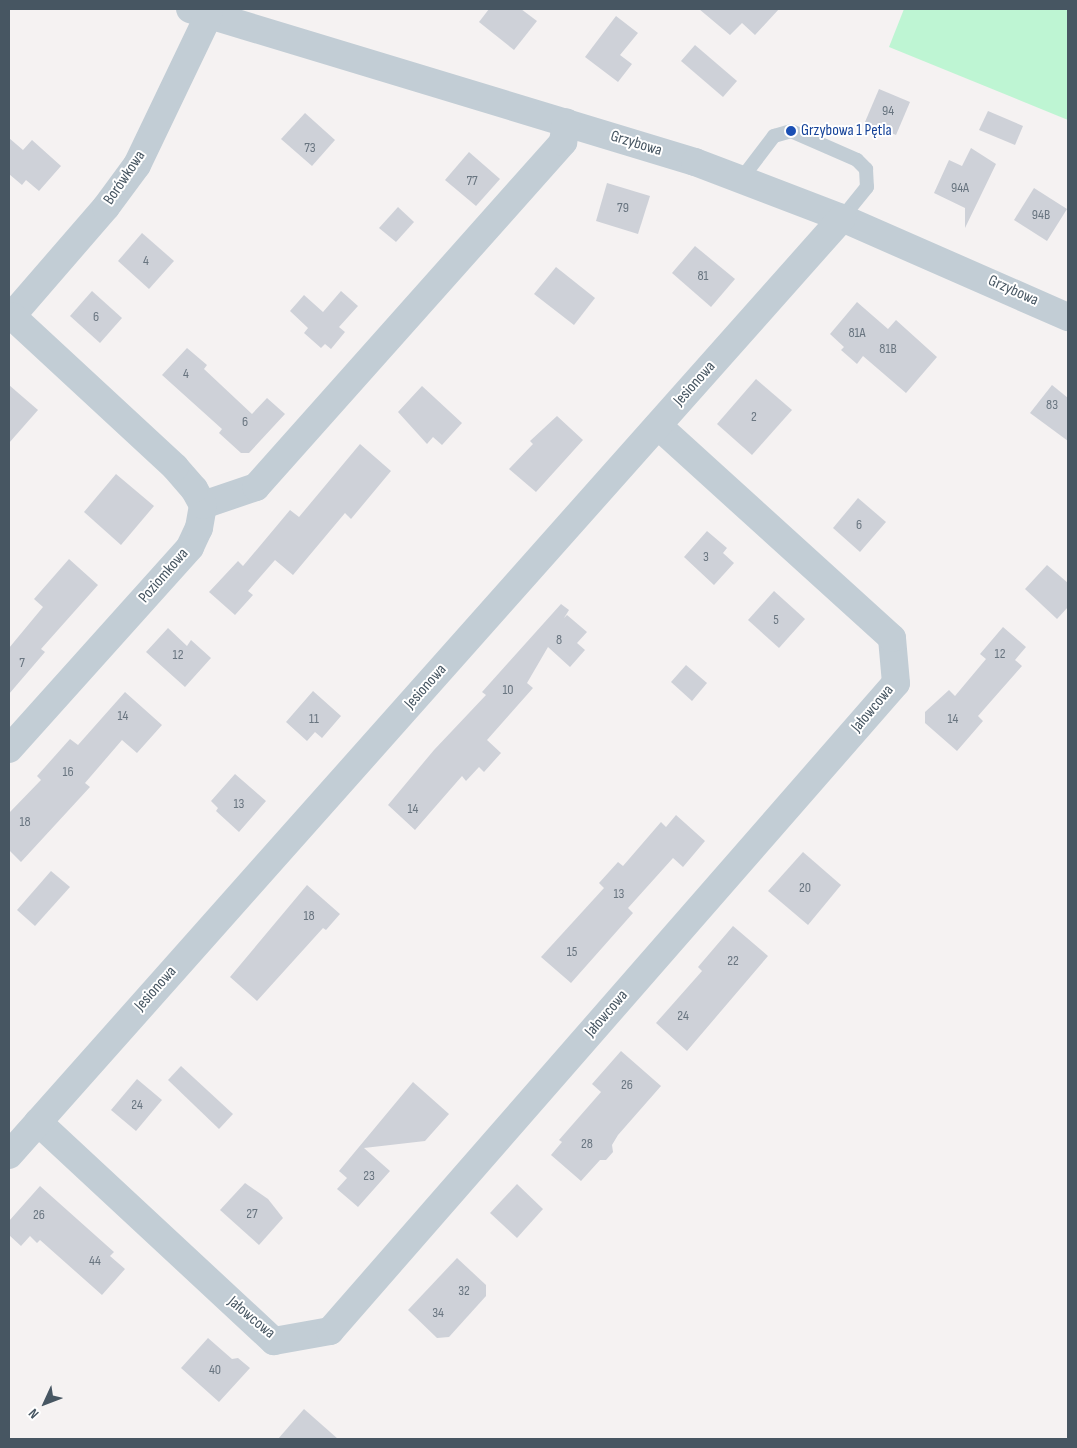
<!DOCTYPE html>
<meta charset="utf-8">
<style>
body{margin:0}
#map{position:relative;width:1077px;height:1448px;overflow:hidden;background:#f5f2f2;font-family:"Sofia Sans Condensed",sans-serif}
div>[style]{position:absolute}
.green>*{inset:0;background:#bef5d3}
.building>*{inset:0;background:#ced1d8}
.lane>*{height:14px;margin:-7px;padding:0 7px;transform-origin:7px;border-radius:7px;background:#c2cdd5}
.street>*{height:28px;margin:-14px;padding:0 14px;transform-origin:14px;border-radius:14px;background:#c2cdd5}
.dots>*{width:14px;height:14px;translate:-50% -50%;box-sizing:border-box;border:2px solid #fff;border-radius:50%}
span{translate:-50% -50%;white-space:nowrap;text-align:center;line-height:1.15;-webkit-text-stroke:4px #fff;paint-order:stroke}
.number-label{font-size:14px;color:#697580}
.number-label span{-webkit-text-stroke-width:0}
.transit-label{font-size:16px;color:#164399}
.left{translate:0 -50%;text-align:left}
.street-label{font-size:16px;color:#475662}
.frame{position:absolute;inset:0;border:10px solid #475662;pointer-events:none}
.north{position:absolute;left:20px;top:1378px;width:50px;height:50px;-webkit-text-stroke:4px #fff;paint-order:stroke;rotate:227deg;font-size:14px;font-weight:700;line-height:20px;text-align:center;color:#475662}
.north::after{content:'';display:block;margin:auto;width:18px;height:22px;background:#475662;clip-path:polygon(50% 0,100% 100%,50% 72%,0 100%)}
</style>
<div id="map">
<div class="green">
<i style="clip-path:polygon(904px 9px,1068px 9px,1068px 120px,889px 47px)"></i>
</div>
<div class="building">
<i style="clip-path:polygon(489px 9px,521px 9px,537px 21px,514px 50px,479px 22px)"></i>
<i style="clip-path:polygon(699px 9px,779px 9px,755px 35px,742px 23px,730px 35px)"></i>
<i style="clip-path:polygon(616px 16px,638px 33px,620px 55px,632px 64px,618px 82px,585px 57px)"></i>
<i style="clip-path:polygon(695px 45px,737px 81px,723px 97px,681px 61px)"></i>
<i style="clip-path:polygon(879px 89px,910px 102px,896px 135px,865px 122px)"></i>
<i style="clip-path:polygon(988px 111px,1023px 126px,1015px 145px,979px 130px)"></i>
<i style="clip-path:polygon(305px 113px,335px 140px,312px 166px,281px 139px)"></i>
<i style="clip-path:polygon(9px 138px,23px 150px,32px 140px,61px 166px,39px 191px,26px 180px,22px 185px,9px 174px)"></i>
<i style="clip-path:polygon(971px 148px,996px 164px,965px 228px,965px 208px,934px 193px,949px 160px,962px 166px)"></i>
<i style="clip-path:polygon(469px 152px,500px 179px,476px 206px,445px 180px)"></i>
<i style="clip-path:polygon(607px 183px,650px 196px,638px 234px,596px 221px)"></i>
<i style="clip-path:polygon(1034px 188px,1067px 209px,1047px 241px,1014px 220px)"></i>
<i style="clip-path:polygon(398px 207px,414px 222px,396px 242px,379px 228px)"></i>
<i style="clip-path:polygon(142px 233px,174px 261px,149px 289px,118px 261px)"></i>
<i style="clip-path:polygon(695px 246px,735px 279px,711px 307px,672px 273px)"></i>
<i style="clip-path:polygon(556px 267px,595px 298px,574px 325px,534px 294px)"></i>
<i style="clip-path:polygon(92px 291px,122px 318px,100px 343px,70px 316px)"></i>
<i style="clip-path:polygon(341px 291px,358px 306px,339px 327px,345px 332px,331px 349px,325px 344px,321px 348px,304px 333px,308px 328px,290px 311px,304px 295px,323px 312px)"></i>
<i style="clip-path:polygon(857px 302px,888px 329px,896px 320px,937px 357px,906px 393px,863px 356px,857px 364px,841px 350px,844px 347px,830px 334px)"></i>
<i style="clip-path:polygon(187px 348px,207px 365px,204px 369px,252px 414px,267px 398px,285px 414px,249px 453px,241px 453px,219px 433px,222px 429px,162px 375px)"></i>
<i style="clip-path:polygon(756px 379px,792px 410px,752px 455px,717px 424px)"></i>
<i style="clip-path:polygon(9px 385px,38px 410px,9px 443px)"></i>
<i style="clip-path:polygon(1052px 385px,1068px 398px,1068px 441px,1030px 413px)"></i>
<i style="clip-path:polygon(422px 386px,462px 423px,442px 445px,433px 437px,427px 444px,398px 412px)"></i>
<i style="clip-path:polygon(557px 416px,583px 440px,536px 492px,509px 469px,533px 444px,530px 441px)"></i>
<i style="clip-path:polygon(360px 444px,391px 471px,351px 519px,345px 513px,293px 575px,275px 560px,248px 591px,253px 595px,235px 615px,209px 592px,238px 561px,243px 566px,290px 510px,299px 517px)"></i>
<i style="clip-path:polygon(116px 474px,154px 506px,121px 545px,84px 512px)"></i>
<i style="clip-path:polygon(858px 498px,886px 522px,860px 552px,833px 528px)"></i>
<i style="clip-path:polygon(707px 531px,727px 548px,723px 553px,734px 563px,714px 585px,684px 557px)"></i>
<i style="clip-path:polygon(69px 559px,98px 585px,41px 649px,45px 652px,9px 694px,9px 648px,43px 607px,34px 599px)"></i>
<i style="clip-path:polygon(1047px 565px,1068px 583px,1068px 607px,1057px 619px,1025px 589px)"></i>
<i style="clip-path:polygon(774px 591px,805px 619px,779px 648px,748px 620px)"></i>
<i style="clip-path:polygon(561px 604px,569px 610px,564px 618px,567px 615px,587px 632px,577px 643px,585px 650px,570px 667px,548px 647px,527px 683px,533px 688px,487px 740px,501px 753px,484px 772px,479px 767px,466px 781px,462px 776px,415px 830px,388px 805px,434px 750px,486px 695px,482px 692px)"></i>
<i style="clip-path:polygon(1003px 627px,1026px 647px,1015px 660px,1022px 666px,978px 716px,983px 721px,957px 751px,925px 723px,925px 712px,949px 690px,955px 696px,986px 659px,980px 654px)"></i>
<i style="clip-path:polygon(168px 628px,187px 646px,191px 640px,211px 658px,185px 687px,146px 652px)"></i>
<i style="clip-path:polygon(686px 665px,707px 683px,692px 701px,671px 682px)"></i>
<i style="clip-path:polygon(313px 691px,341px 716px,322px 738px,315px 732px,307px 741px,286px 722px)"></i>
<i style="clip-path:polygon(125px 692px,162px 725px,137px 753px,122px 740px,85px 783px,90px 787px,21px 862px,9px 850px,9px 813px,41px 780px,37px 776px,70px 739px,78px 745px)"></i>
<i style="clip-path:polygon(235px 774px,266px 801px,239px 832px,216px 811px,218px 808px,211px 801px)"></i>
<i style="clip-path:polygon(676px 815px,705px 841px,683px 867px,673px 858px,628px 908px,633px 913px,571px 983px,541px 957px,604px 888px,599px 883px,618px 862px,623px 866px,661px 822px,666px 827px)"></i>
<i style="clip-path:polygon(803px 852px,841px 885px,808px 925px,768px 891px)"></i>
<i style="clip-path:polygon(51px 871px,70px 887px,35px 926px,17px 910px)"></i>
<i style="clip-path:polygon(307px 885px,340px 914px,326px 930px,323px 928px,257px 1001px,230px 977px)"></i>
<i style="clip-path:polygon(733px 926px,768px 956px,687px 1051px,656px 1023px,702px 971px,698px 967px)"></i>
<i style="clip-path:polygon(621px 1051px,661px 1086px,618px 1135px,612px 1145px,613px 1152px,606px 1160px,600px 1160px,581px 1181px,551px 1155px,562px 1142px,559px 1140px,601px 1092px,592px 1084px)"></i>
<i style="clip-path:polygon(181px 1066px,233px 1114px,219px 1129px,168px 1080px)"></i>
<i style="clip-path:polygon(137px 1079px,162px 1100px,136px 1131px,111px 1110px)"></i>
<i style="clip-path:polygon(413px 1082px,449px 1114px,425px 1141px,364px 1148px,390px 1171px,358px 1207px,337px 1189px,347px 1178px,339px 1171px)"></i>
<i style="clip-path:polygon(245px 1183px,268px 1199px,283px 1218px,259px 1245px,220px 1210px)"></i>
<i style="clip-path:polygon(517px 1184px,543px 1209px,517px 1238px,490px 1213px)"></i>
<i style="clip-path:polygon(40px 1186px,114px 1252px,110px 1256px,125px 1269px,102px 1295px,40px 1240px,37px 1243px,30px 1236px,21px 1246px,9px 1235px,9px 1221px)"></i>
<i style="clip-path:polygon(457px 1258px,486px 1285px,486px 1296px,449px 1337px,437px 1338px,408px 1310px)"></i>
<i style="clip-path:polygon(208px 1338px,232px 1359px,238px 1358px,250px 1368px,219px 1402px,181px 1368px)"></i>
<i style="clip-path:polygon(304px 1409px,338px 1439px,278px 1439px)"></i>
</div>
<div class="lane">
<i style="left:742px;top:178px;width:53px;rotate:-52.7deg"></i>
<i style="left:774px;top:136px;width:18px;rotate:-16deg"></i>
<i style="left:791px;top:131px;width:72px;rotate:23.7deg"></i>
<i style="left:857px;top:160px;width:13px;rotate:45deg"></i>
<i style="left:866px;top:169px;width:18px;rotate:87deg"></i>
<i style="left:867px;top:187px;width:40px;rotate:129deg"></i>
</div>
<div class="street">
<i style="left:190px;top:9px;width:528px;rotate:16.86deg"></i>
<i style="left:695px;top:162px;width:157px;rotate:20.9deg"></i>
<i style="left:842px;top:218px;width:247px;rotate:23.7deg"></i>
<i style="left:9px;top:319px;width:148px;rotate:-49.1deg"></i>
<i style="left:106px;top:207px;width:52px;rotate:-53.6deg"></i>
<i style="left:137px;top:165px;width:166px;rotate:-64.4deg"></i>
<i style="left:203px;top:505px;width:56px;rotate:-18.8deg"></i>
<i style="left:256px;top:487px;width:462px;rotate:-48.3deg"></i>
<i style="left:563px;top:142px;width:20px;rotate:-81deg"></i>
<i style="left:9px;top:749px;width:271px;rotate:-48.1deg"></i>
<i style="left:190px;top:547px;width:21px;rotate:-65deg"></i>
<i style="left:199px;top:528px;width:23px;rotate:-80deg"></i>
<i style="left:203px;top:505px;width:18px;rotate:-119deg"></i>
<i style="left:194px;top:489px;width:29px;rotate:-131deg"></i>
<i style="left:175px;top:467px;width:222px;rotate:-137.2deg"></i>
<i style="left:38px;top:1122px;width:322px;rotate:42.9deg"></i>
<i style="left:274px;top:1341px;width:57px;rotate:-10.1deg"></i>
<i style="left:330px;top:1331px;width:860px;rotate:-48.86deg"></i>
<i style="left:896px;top:683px;width:45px;rotate:-95.1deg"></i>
<i style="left:892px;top:638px;width:316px;rotate:-137.8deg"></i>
<i style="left:9px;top:1155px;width:1254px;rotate:-48.36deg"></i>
</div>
<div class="dots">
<i style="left:791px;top:131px;background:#1a4fb4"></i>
</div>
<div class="number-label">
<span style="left:888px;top:111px">94</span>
<span style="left:310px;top:148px">73</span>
<span style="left:472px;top:181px">77</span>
<span style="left:960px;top:188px">94A</span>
<span style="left:623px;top:208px">79</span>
<span style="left:1041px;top:215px">94B</span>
<span style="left:146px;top:261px">4</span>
<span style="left:703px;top:276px">81</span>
<span style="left:96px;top:317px">6</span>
<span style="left:857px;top:333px">81A</span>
<span style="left:888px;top:349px">81B</span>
<span style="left:186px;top:374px">4</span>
<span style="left:1052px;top:405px">83</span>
<span style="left:754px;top:417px">2</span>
<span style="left:245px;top:422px">6</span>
<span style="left:859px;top:525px">6</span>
<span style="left:706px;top:557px">3</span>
<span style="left:776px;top:620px">5</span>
<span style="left:559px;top:640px">8</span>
<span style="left:1000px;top:654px">12</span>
<span style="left:178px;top:655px">12</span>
<span style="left:22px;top:663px">7</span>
<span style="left:508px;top:690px">10</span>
<span style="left:123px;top:716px">14</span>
<span style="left:314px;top:719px">11</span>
<span style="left:953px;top:719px">14</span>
<span style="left:68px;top:772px">16</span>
<span style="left:239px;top:804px">13</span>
<span style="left:413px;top:809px">14</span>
<span style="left:25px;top:822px">18</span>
<span style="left:805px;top:888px">20</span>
<span style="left:619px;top:894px">13</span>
<span style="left:309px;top:916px">18</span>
<span style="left:572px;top:952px">15</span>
<span style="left:733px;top:961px">22</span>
<span style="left:683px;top:1016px">24</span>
<span style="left:627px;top:1085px">26</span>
<span style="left:137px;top:1105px">24</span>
<span style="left:587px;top:1144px">28</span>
<span style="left:369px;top:1176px">23</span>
<span style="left:252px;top:1214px">27</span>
<span style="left:39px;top:1215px">26</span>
<span style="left:95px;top:1261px">44</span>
<span style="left:464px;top:1291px">32</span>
<span style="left:438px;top:1313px">34</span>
<span style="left:215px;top:1370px">40</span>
</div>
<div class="transit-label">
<span class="left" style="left:801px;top:131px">Grzybowa 1 Pętla</span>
</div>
<div class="street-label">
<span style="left:636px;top:144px;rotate:17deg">Grzybowa</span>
<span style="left:125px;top:178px;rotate:-56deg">Borówkowa</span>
<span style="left:1013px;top:291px;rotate:24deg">Grzybowa</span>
<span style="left:695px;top:384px;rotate:-48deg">Jesionowa</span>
<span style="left:164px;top:576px;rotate:-49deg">Poziomkowa</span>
<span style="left:426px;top:687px;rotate:-48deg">Jesionowa</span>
<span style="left:873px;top:709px;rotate:-50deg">Jałowcowa</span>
<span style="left:156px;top:989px;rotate:-48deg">Jesionowa</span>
<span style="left:607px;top:1014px;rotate:-49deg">Jałowcowa</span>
<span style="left:251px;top:1318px;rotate:40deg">Jałowcowa</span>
</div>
<div class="frame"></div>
<div class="north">N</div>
</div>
